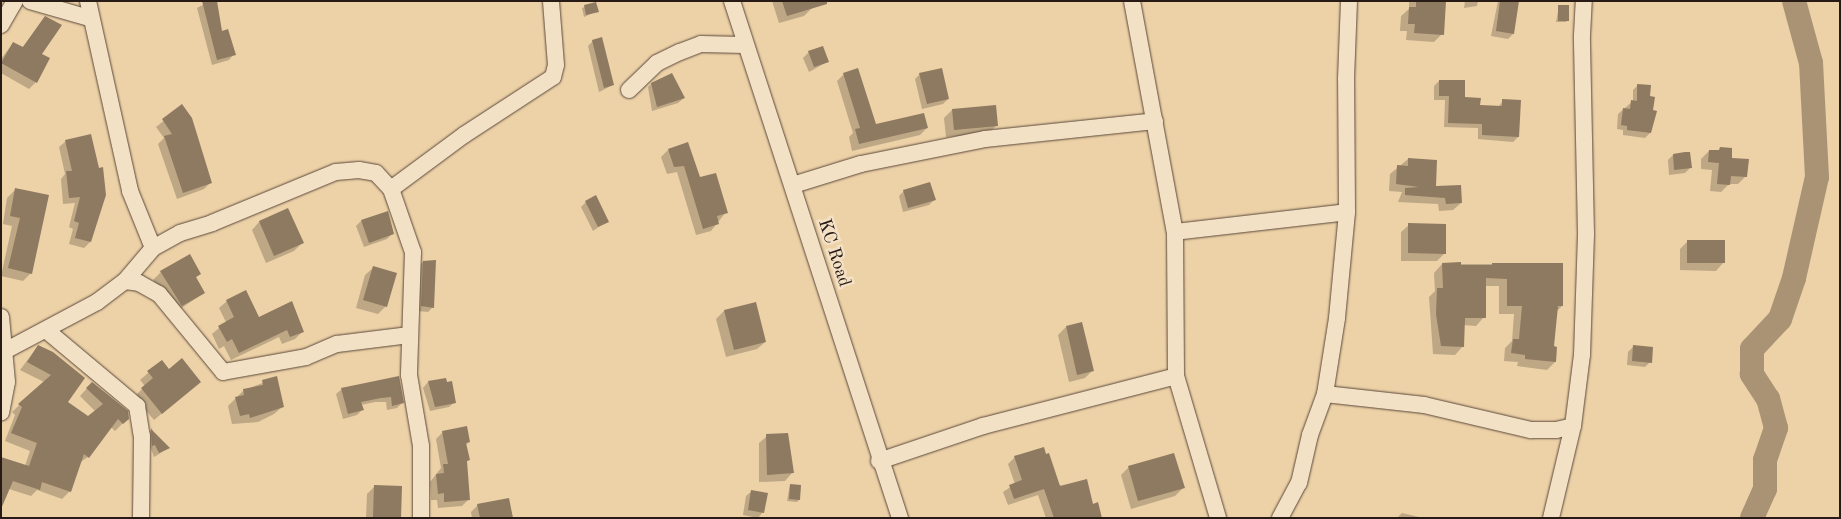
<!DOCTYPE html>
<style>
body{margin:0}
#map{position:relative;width:1841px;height:519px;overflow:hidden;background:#edd1a7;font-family:"Old Standard TT",serif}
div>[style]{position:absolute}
.shadow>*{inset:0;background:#0003}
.river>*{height:24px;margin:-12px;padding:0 12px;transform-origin:12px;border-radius:12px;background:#aa9375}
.building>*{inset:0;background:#8e7961}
.roads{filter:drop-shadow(0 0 1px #59483a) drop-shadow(0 0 1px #59483a)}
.minor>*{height:16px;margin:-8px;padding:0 8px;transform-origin:8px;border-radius:8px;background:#f3e1c6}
span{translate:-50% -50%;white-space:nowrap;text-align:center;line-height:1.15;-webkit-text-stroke:5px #f3e1c6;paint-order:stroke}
.street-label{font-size:18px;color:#281a15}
.frame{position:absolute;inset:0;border:2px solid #281a15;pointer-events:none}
</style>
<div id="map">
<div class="shadow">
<i style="clip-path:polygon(210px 1px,221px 33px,234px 54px,229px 60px,212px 65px,197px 8px)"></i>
<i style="clip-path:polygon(772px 1px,810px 1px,812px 8px,804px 16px,779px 23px)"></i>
<i style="clip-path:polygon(1409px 1px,1445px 1px,1442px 34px,1434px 42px,1406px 40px,1407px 31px,1400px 31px,1401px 16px,1409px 9px)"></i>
<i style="clip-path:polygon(1465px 1px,1478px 1px,1477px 6px,1464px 8px)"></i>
<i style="clip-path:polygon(1498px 1px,1518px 1px,1513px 34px,1508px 39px,1491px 36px)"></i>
<i style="clip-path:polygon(595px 3px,597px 11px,584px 17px,582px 8px)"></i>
<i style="clip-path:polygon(1559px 6px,1568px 20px,1566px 22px,1556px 22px)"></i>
<i style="clip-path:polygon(45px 17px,36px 82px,29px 89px,1px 73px,1px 59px,13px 43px,22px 48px)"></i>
<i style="clip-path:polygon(593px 41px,613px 85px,599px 92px,588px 46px)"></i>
<i style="clip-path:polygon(809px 52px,827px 62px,809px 72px,803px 58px)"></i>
<i style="clip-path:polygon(844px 74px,875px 126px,927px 128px,920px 135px,852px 151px,849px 137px,853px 133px,837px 81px)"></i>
<i style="clip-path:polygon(920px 74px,948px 99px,943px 104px,922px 109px,915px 79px)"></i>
<i style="clip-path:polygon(1439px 81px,1479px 106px,1498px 107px,1503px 101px,1518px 137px,1513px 142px,1478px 139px,1478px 128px,1444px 127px,1445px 100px,1434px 100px,1434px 86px)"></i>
<i style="clip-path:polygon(653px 82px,684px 98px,678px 103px,652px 111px,648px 87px)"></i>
<i style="clip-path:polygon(1638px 85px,1649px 97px,1650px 133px,1645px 138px,1623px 135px,1623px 130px,1617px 129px,1618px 114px,1633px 101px,1633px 90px)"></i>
<i style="clip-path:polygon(182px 106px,210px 183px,204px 189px,177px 199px,158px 144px,164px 138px,156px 127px)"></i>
<i style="clip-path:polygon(952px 110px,996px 126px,988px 134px,946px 137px,944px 118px)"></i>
<i style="clip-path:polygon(90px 136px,90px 242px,84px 248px,69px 244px,73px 229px,69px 227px,75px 203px,63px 204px,61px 179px,65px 174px,59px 147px,66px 141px)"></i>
<i style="clip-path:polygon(1731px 149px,1730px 159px,1746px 176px,1738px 184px,1729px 184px,1721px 192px,1710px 191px,1712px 170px,1701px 169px,1701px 159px,1709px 151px)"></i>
<i style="clip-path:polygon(668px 150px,699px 179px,726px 212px,711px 231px,696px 235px,677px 172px,667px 174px,661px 157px)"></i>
<i style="clip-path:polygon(1673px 155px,1690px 168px,1685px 173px,1669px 175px,1668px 160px)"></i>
<i style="clip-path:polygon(1408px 159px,1434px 188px,1461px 203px,1453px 210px,1439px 211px,1438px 204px,1398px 202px,1402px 192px,1389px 191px,1390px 174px)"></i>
<i style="clip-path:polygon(15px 190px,31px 273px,23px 281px,1px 276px,12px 226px,3px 224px,7px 198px)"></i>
<i style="clip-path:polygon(904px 191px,934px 200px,929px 205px,903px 212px,899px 196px)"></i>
<i style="clip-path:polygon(586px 202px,607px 221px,593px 231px,581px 207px)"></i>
<i style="clip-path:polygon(288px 210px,302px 243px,294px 251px,266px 263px,252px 230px,259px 222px)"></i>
<i style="clip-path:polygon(361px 221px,392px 234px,387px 239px,364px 247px,356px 226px)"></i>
<i style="clip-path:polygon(1409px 225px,1445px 253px,1437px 261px,1401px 261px,1401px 232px)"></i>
<i style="clip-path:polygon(1688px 241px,1723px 263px,1716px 271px,1680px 270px,1680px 249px)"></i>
<i style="clip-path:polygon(423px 262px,433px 307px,428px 312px,417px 311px,418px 267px)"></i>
<i style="clip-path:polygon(1442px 264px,1562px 264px,1562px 306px,1557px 311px,1553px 347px,1555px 362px,1547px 370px,1517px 366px,1518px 362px,1504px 361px,1505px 348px,1512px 341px,1514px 314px,1499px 314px,1499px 286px,1485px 286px,1484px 317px,1476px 326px,1463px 325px,1463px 346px,1455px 355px,1433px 354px,1429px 297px,1435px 291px,1434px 273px)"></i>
<i style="clip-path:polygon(373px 268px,386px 306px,378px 314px,356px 308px,365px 275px)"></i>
<i style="clip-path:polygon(161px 272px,200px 273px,195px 278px,204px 293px,174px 313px,153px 280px)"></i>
<i style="clip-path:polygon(227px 301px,258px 318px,303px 331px,295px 339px,282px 344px,279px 337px,231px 360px,224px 346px,219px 349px,212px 334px,226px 322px,219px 308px)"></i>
<i style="clip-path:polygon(755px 303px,765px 342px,757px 349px,726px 357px,716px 319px,724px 311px)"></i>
<i style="clip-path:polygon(1081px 323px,1093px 370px,1085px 378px,1069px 382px,1058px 335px,1066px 327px)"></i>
<i style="clip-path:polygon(38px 346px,66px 402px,88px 418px,96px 412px,80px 396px,92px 383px,128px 418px,115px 431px,110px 426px,88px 457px,79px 463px,70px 491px,62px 499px,37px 490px,31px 496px,9px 489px,1px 458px,25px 466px,30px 451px,5px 441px,15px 415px,12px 412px,44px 382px,20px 370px)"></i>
<i style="clip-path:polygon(1633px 347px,1650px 362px,1645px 367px,1627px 365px,1628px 352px)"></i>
<i style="clip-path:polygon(162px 361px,169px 371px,200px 382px,154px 420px,134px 397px,145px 386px,140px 380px)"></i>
<i style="clip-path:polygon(276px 378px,282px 407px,274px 414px,258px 422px,232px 424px,228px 406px,244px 390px)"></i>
<i style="clip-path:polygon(398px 378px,402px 403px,397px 408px,387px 410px,386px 402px,375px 402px,361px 405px,362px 410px,357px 415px,343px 419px,336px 394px,342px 389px)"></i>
<i style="clip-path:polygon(428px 382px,455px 402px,449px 407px,430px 411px,423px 388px)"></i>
<i style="clip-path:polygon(151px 430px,169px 448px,154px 457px,146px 435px)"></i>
<i style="clip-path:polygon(443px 432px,469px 442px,465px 446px,469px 459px,466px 462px,469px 499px,462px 506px,438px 508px,437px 500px,431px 500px,430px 482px,441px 468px,436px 439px)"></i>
<i style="clip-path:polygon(767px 436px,792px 473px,785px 481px,759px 482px,759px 443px)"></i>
<i style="clip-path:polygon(1015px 457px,1092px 505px,1101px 518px,1046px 518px,1038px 495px,1008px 505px,1003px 492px,1015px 484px,1008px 464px)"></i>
<i style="clip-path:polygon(1129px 467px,1183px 488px,1175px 496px,1131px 509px,1121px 475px)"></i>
<i style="clip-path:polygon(790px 485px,799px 500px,797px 502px,787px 501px)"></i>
<i style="clip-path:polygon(375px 486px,399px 518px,366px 518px,367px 494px)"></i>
<i style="clip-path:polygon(752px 491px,763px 512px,758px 518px,743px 515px,746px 496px)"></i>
<i style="clip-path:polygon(478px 505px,512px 518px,472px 518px,471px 512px)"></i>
<i style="clip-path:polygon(1402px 513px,1419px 517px,1419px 518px,1397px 518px)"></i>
</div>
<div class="river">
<i style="left:1752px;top:518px;width:32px;rotate:-66deg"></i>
<i style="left:1765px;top:489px;width:29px;rotate:-90deg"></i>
<i style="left:1765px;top:460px;width:34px;rotate:-71deg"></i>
<i style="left:1776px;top:428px;width:30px;rotate:-105deg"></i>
<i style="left:1768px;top:399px;width:30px;rotate:-123deg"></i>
<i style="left:1752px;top:374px;width:25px;rotate:-90deg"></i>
<i style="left:1752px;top:349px;width:41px;rotate:-47deg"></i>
<i style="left:1780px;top:319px;width:43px;rotate:-71.1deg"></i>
<i style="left:1794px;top:278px;width:104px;rotate:-77.2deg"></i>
<i style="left:1817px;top:177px;width:114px;rotate:-93deg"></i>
<i style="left:1811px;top:63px;width:64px;rotate:-105.3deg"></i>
</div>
<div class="building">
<i style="clip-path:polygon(202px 1px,217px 1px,222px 31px,228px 29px,236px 55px,217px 60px)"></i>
<i style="clip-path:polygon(782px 1px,827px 1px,827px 4px,787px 16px)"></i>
<i style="clip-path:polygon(1416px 1px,1446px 1px,1444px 35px,1414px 33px,1415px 24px,1408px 24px,1409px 7px,1416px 7px)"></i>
<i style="clip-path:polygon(1500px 1px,1519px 1px,1514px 34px,1496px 31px)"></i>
<i style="clip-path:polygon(596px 2px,599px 12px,586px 15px,584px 5px)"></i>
<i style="clip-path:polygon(1558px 5px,1569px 5px,1569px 21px,1558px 21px)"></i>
<i style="clip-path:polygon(45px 16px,62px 25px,42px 54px,50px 58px,37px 83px,1px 63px,13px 42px,23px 47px)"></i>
<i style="clip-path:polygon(602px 37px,614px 85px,604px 88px,592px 40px)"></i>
<i style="clip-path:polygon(823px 46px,829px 62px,814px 67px,808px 51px)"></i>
<i style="clip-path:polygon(858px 68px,876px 124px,924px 113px,928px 128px,859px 144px,855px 129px,860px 128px,843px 73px)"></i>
<i style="clip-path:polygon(942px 68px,949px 99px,927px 104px,919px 73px)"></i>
<i style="clip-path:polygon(672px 73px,685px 98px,657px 107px,651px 83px)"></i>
<i style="clip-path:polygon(1439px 80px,1465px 80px,1465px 97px,1481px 98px,1480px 105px,1502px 106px,1502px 99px,1521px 100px,1519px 137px,1482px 135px,1482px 124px,1448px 123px,1449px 96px,1439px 96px)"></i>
<i style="clip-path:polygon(1637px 84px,1651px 85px,1650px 96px,1655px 97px,1653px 110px,1657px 111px,1651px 133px,1627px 130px,1627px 126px,1621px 125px,1623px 108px,1630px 109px,1631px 100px,1637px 101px)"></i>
<i style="clip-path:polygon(182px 104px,192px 118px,212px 183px,183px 193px,164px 136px,172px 134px,162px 119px)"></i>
<i style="clip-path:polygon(996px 105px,998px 126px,954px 130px,952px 109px)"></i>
<i style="clip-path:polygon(91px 134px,99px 168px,103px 167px,106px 195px,91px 242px,75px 238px,79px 223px,74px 221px,80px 197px,69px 198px,66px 171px,72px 171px,65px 140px)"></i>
<i style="clip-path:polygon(688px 142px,700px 177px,716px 173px,728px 213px,717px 216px,719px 224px,703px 229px,684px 166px,674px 167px,668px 149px)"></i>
<i style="clip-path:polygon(1720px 147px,1732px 148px,1732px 158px,1749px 159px,1747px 177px,1731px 176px,1730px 185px,1717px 184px,1719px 163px,1708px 162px,1709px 150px,1719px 150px)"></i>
<i style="clip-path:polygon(1685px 152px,1690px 152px,1692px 168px,1674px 170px,1673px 154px)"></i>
<i style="clip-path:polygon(1408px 158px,1437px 160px,1436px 186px,1461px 185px,1462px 203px,1446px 204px,1445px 198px,1405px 195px,1405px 188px,1419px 187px,1396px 184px,1397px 165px,1408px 166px)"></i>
<i style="clip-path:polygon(930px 182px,936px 200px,908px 208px,903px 190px)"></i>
<i style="clip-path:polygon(15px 188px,49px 195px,32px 274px,8px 268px,20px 218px,10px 216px)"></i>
<i style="clip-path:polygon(596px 195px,609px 222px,598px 227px,585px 201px)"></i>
<i style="clip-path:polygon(288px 208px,304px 243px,274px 256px,259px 221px)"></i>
<i style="clip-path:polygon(388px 211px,394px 234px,369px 243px,361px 220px)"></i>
<i style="clip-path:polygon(1408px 223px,1446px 224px,1446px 254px,1408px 253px)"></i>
<i style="clip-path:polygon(1687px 240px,1725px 240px,1725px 263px,1687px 263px)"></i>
<i style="clip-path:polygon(190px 254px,201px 274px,196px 277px,205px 293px,182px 306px,160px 271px)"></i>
<i style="clip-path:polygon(436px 260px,434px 308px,421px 306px,423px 261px)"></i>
<i style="clip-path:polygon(1461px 262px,1461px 265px,1492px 265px,1492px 263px,1563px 263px,1563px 306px,1558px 306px,1554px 346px,1557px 347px,1556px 362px,1525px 359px,1525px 355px,1511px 353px,1513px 339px,1519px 339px,1522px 306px,1507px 306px,1507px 279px,1486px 278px,1486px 318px,1465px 318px,1464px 347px,1441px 346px,1436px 314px,1437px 288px,1443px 288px,1442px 263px)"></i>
<i style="clip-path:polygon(373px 266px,397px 273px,387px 307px,363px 300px)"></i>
<i style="clip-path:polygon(246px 290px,259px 317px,292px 301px,304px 332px,290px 337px,287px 330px,239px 353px,232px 339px,227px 342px,218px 326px,234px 317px,226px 300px)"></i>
<i style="clip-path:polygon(756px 302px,766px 342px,734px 350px,724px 310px)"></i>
<i style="clip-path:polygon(1082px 322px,1094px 371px,1077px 375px,1066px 326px)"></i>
<i style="clip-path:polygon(38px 345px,53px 352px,85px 378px,68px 402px,88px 416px,103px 404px,86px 388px,92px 382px,128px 411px,129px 419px,123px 424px,118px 419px,89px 458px,84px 454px,71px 492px,42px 482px,40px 490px,13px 481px,1px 509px,1px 457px,29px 466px,37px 443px,11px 433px,22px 407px,18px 404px,51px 375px,27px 362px)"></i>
<i style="clip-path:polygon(1633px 345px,1653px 347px,1652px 363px,1632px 361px)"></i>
<i style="clip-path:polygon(182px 358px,201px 382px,162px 414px,141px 388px,153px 378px,147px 371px,162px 360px,169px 369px)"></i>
<i style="clip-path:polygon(277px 376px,284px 407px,250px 418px,249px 414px,240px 416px,235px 397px,244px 395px,243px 389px,263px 385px,262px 380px)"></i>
<i style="clip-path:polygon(399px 376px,404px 403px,392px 406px,391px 397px,381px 398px,361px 402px,364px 410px,348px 414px,341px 388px)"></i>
<i style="clip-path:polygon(446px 378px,447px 382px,452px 381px,456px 403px,435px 407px,428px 381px)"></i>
<i style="clip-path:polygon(467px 426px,470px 442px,466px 443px,470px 460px,467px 461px,470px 500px,444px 502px,444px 493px,438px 494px,436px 474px,444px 473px,443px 464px,448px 464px,442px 431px)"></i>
<i style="clip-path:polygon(151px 428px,153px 431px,170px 448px,159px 453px,155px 445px,152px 446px)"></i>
<i style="clip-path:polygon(788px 433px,794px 473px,767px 475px,766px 434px)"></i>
<i style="clip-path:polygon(1044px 447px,1046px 454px,1049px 453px,1060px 486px,1087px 479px,1093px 504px,1098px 502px,1102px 518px,1054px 518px,1044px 489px,1014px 499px,1009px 485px,1022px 480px,1014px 456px)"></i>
<i style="clip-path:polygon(1174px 453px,1185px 488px,1138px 501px,1128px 466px)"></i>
<i style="clip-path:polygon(790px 484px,801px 485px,800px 500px,789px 499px)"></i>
<i style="clip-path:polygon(374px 485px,402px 486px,401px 518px,373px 518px)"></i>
<i style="clip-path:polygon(751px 490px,768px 493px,764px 513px,748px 510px)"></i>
<i style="clip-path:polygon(509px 498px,513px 518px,480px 518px,477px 504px)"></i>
</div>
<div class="roads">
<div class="minor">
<i style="left:30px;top:1px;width:61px;rotate:16.1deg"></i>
<i style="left:88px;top:1px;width:195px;rotate:77.5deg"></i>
<i style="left:130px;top:191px;width:61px;rotate:68deg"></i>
<i style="left:732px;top:1px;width:544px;rotate:72deg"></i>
<i style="left:1132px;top:1px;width:235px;rotate:79.5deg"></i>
<i style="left:1175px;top:232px;width:144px;rotate:89.6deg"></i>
<i style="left:1176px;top:376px;width:148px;rotate:73.5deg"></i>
<i style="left:1px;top:25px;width:28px;rotate:-60deg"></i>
<i style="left:629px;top:90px;width:39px;rotate:-44deg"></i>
<i style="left:657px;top:63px;width:25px;rotate:-26deg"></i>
<i style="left:680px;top:52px;width:22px;rotate:-21deg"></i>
<i style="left:701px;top:44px;width:43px;rotate:1.3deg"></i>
<i style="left:793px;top:185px;width:71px;rotate:-17.2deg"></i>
<i style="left:861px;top:164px;width:126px;rotate:-11.4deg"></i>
<i style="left:985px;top:139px;width:171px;rotate:-6deg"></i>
<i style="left:391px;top:189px;width:91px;rotate:-36.5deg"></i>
<i style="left:464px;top:135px;width:106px;rotate:-33.1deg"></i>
<i style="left:553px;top:77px;width:12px;rotate:-76deg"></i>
<i style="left:556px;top:65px;width:64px;rotate:-94.5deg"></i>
<i style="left:1175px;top:232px;width:173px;rotate:-6.6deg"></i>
<i style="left:125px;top:281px;width:14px;rotate:8deg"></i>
<i style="left:139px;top:283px;width:23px;rotate:29deg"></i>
<i style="left:159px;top:294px;width:101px;rotate:50.6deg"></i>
<i style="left:223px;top:372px;width:84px;rotate:-10.2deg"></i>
<i style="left:306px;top:357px;width:34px;rotate:-23deg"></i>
<i style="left:337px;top:344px;width:73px;rotate:-7.1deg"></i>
<i style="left:1px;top:317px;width:65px;rotate:84.7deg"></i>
<i style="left:7px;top:382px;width:31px;rotate:101deg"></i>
<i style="left:46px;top:330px;width:119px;rotate:39.9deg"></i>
<i style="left:137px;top:406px;width:30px;rotate:81deg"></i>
<i style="left:142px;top:436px;width:82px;rotate:90.7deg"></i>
<i style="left:1px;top:353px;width:109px;rotate:-28deg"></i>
<i style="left:97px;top:302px;width:35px;rotate:-37deg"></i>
<i style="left:125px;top:281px;width:43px;rotate:-49.7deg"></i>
<i style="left:153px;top:248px;width:31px;rotate:-29deg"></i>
<i style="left:180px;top:233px;width:34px;rotate:-17deg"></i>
<i style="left:212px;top:223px;width:134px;rotate:-22.4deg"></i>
<i style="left:336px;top:172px;width:23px;rotate:-5deg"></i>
<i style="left:359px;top:170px;width:17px;rotate:10deg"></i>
<i style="left:376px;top:173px;width:22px;rotate:47deg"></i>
<i style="left:391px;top:189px;width:67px;rotate:70.8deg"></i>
<i style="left:413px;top:252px;width:123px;rotate:91.9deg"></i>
<i style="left:409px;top:375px;width:72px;rotate:80.4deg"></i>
<i style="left:421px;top:446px;width:72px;rotate:90deg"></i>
<i style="left:1325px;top:394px;width:100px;rotate:6.3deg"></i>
<i style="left:1424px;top:405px;width:110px;rotate:13.2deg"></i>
<i style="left:1531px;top:430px;width:25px"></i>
<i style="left:1556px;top:430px;width:17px;rotate:-13deg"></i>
<i style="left:879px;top:461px;width:110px;rotate:-18.6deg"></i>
<i style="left:983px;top:426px;width:199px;rotate:-14.5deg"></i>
<i style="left:1280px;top:518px;width:40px;rotate:-62deg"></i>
<i style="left:1299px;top:483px;width:49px;rotate:-77.1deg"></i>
<i style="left:1310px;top:435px;width:44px;rotate:-69.9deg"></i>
<i style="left:1325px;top:394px;width:77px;rotate:-81deg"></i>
<i style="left:1337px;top:318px;width:106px;rotate:-84.6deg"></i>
<i style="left:1347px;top:212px;width:133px;rotate:-90.4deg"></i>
<i style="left:1346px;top:79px;width:78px;rotate:-87.8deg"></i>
<i style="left:1551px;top:518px;width:95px;rotate:-76.6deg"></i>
<i style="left:1573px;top:426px;width:72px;rotate:-82.8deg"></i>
<i style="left:1582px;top:355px;width:121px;rotate:-88.1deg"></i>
<i style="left:1586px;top:234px;width:199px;rotate:-91.2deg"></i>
<i style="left:1582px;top:35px;width:34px;rotate:-87deg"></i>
</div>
</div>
<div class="street-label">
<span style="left:834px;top:253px;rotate:72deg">KC Road</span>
</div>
<div class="frame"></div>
</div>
